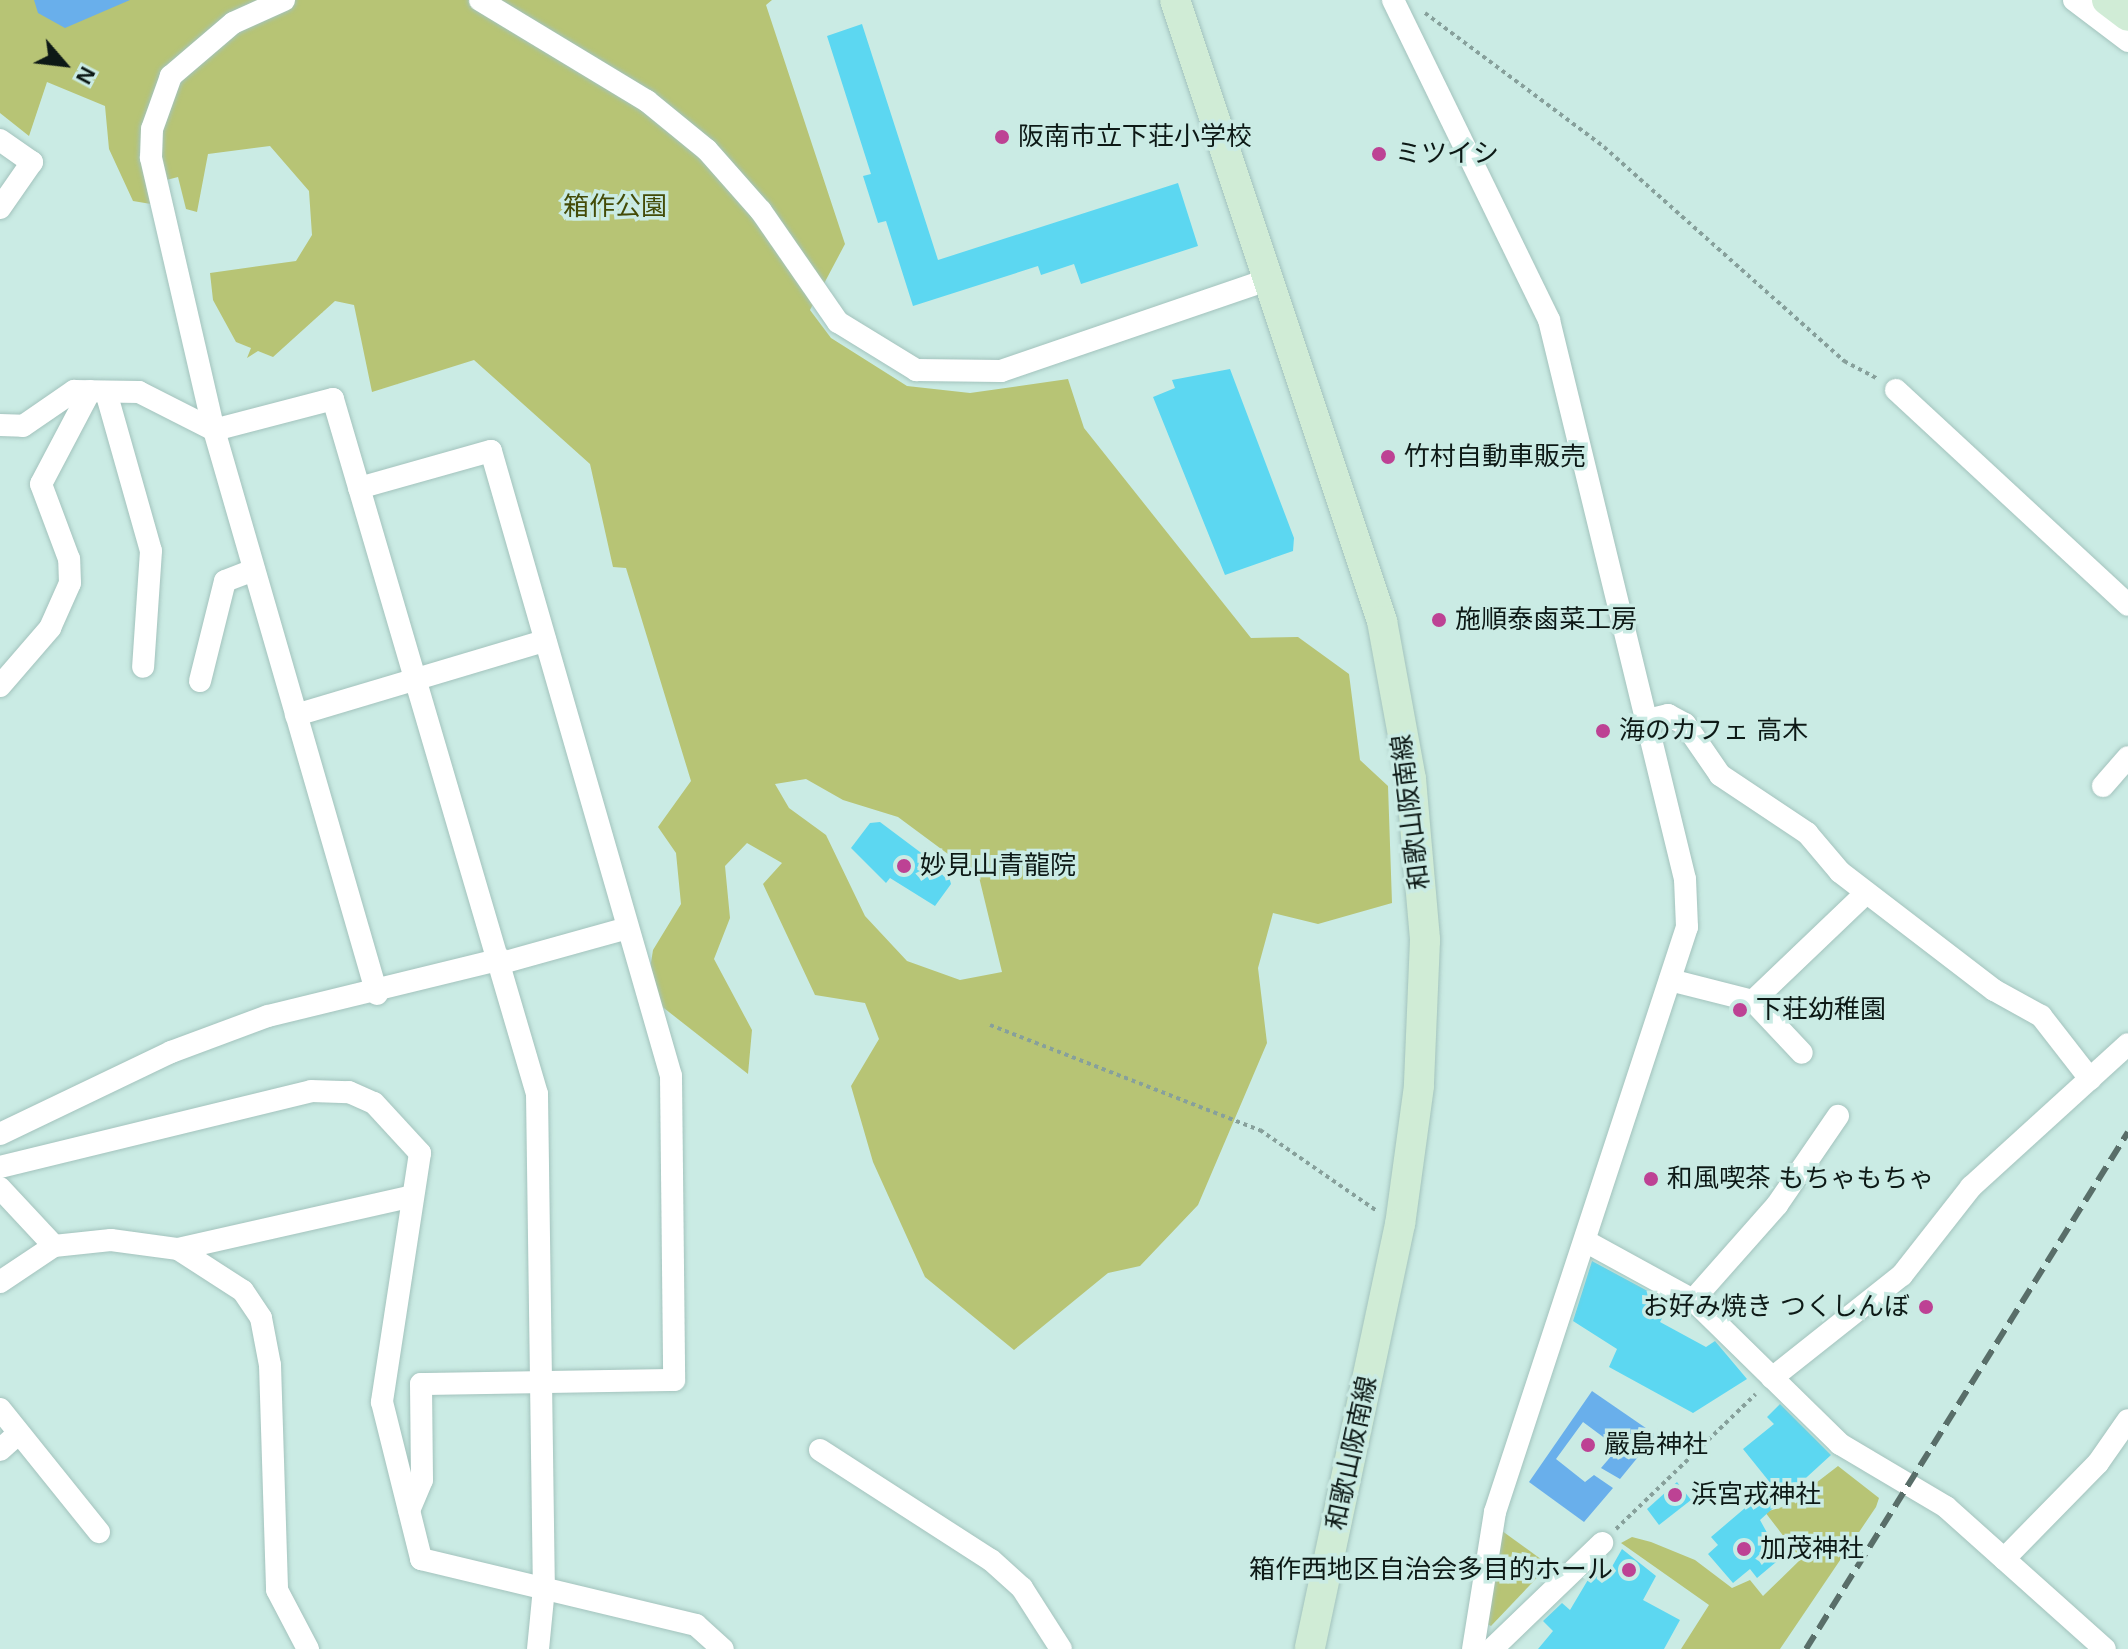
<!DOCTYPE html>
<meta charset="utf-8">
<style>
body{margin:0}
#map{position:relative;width:2128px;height:1649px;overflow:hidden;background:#caebe4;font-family:Helvetica,"Noto Sans JP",sans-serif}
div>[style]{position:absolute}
.green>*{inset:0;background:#b7c475}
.water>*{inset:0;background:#69afeb}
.building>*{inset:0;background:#5cd7f1}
.path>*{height:4px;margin-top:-2px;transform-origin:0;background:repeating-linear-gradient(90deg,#87a09b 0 4px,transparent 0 8px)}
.roads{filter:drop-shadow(0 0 2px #a3c3bd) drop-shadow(0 0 2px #a3c3bd)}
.street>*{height:22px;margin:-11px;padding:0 11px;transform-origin:11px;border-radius:11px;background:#fff}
.secondary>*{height:30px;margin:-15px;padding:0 15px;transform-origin:15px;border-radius:15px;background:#d0ecd6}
.rail>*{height:6px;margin-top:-3px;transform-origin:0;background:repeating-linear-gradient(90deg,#596e69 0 16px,transparent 0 24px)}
.dots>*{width:22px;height:22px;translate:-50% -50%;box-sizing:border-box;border:4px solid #caebe4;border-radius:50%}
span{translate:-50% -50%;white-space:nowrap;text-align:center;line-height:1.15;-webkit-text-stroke:7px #caebe4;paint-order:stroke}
.poi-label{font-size:26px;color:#0d1916}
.left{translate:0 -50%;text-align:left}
.right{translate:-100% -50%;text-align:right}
.park-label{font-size:26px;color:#434b07}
.street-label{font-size:26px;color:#0d1916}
.north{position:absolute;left:24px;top:24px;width:80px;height:80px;-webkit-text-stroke:6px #caebe4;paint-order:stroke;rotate:118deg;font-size:22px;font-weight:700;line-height:32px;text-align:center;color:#0d1916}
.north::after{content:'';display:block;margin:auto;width:28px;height:36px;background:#0d1916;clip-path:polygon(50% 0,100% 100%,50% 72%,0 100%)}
</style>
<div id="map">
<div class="green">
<i style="clip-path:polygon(evenodd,0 0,772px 0,766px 5px,845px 244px,810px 310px,831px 338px,907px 386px,970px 393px,1068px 379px,1084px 428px,1251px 638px,1298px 637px,1349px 674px,1360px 760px,1388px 786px,1392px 903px,1318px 924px,1273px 913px,1258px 968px,1267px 1043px,1198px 1205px,1140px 1266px,1108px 1273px,1014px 1350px,925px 1277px,873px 1162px,851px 1086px,879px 1039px,865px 1003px,815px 995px,763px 884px,782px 863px,747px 843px,725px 866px,730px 918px,714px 959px,752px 1030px,748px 1074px,646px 994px,653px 950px,681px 904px,676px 853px,658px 827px,691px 781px,626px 568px,613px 567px,590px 464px,474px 360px,372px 392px,354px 305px,335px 301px,273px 357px,258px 351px,247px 358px,251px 348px,236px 342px,213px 300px,210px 273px,296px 261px,312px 235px,309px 191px,270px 146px,208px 154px,197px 212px,186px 209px,178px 177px,151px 184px,151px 204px,133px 201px,109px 149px,105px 106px,47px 82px,29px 136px,0 113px,0 0,806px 779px,843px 800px,898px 817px,979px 877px,1002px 972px,960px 980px,907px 961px,865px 916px,826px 835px,789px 808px,775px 784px,806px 779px)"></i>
<i style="clip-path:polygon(1838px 1466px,1879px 1498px,1876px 1507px,1780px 1649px,1681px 1649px,1709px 1605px,1621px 1543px,1632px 1537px,1651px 1542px,1695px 1560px,1732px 1588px,1750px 1580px,1763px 1596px,1801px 1559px,1765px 1512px,1786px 1506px)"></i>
<i style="clip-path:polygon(1498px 1528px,1549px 1565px,1491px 1626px,1482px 1621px)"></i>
</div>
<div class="water">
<i style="clip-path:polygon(34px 0,130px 0,65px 28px,38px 13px)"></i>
<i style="clip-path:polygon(1592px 1391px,1656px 1435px,1620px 1479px,1601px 1468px,1618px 1448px,1583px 1422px,1556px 1459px,1585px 1482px,1594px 1475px,1613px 1488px,1584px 1522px,1529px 1482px)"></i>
</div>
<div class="building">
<i style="clip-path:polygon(862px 24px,938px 260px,1178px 183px,1198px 246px,1081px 284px,1074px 264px,1041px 275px,1038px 266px,913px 306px,886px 221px,878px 223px,863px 176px,871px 174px,827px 36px)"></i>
<i style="clip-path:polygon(1230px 369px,1294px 538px,1293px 551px,1225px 575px,1153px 397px,1175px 388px,1172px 380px)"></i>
<i style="clip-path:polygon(880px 822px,948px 873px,951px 884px,935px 906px,890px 878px,886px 883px,851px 848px,870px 823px)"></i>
<i style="clip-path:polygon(1592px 1261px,1670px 1303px,1660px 1322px,1706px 1347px,1715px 1341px,1747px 1379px,1693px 1413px,1609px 1367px,1617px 1349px,1573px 1321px)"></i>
<i style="clip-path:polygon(1780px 1404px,1831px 1455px,1760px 1520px,1781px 1558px,1757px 1578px,1750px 1569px,1733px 1583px,1708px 1554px,1718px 1545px,1711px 1537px,1772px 1485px,1743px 1449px,1774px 1424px,1767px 1417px)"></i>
<i style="clip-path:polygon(1677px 1482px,1691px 1500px,1659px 1525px,1647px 1509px)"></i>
<i style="clip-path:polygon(1622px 1549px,1656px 1576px,1643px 1600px,1680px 1620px,1664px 1649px,1538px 1649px,1553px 1631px,1543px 1621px,1562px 1603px,1570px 1610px,1592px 1573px,1605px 1579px)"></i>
</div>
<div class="path">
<i style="left:1425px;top:13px;width:224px;rotate:36.8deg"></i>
<i style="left:1604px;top:147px;width:322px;rotate:41.7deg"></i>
<i style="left:1844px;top:361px;width:38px;rotate:28deg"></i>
<i style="left:990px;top:1025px;width:290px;rotate:21.3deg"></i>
<i style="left:1260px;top:1130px;width:142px;rotate:34.7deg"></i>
<i style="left:1616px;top:1529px;width:194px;rotate:-44deg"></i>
</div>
<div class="roads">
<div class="street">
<i style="left:284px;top:0;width:56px;rotate:155.7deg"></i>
<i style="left:233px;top:23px;width:82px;rotate:139.5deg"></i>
<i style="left:171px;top:76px;width:56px;rotate:109.7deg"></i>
<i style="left:152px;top:129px;width:29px;rotate:92deg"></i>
<i style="left:151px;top:158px;width:279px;rotate:77deg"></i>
<i style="left:214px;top:430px;width:587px;rotate:73.88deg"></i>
<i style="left:480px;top:0;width:195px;rotate:31.2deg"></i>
<i style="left:647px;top:101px;width:77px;rotate:39.2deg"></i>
<i style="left:707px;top:150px;width:81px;rotate:48.5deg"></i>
<i style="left:761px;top:211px;width:135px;rotate:55.3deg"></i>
<i style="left:838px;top:322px;width:92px;rotate:31.6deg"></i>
<i style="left:916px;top:370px;width:85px;rotate:0.7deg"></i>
<i style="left:1001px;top:371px;width:281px;rotate:-18.9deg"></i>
<i style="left:1393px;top:0;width:356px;rotate:64deg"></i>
<i style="left:1549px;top:320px;width:575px;rotate:76.33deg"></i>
<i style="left:1685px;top:879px;width:48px;rotate:87.6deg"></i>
<i style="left:1687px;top:927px;width:616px;rotate:108.17deg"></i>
<i style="left:1495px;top:1512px;width:139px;rotate:99.1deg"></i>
<i style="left:2074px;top:0;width:68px;rotate:37.2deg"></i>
<i style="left:0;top:140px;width:39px;rotate:35deg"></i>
<i style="left:32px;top:162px;width:56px;rotate:124.8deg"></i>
<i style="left:1896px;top:390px;width:316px;rotate:42.8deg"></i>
<i style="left:106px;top:392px;width:165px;rotate:74.2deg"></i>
<i style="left:151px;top:551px;width:116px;rotate:93.9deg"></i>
<i style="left:0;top:425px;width:23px;rotate:2deg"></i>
<i style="left:23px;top:426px;width:62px;rotate:-34.5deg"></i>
<i style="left:74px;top:391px;width:65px;rotate:0.9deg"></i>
<i style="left:139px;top:392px;width:84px;rotate:26.9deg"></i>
<i style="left:214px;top:430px;width:123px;rotate:-14.6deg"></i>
<i style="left:333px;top:399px;width:724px;rotate:73.64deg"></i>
<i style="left:537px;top:1094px;width:494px;rotate:89.2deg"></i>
<i style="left:544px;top:1588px;width:61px;rotate:95.6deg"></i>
<i style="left:359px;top:488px;width:137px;rotate:-15.7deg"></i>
<i style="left:491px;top:451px;width:650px;rotate:73.93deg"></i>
<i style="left:671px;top:1076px;width:304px;rotate:89.4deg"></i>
<i style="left:674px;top:1380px;width:253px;rotate:179.1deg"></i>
<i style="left:421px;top:1384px;width:96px;rotate:89.4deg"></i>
<i style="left:422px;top:1480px;width:33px;rotate:113deg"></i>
<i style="left:200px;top:681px;width:103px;rotate:-76deg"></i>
<i style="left:225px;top:581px;width:31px;rotate:-21deg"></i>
<i style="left:0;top:686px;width:77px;rotate:-49.2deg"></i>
<i style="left:50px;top:628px;width:49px;rotate:-66deg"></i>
<i style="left:70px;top:583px;width:24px;rotate:-92deg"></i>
<i style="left:69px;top:559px;width:80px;rotate:-110.5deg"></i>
<i style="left:41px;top:484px;width:105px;rotate:-62.2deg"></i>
<i style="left:296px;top:715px;width:260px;rotate:-16.6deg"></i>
<i style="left:1644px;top:721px;width:25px;rotate:-14deg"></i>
<i style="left:1668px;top:715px;width:19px;rotate:28deg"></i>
<i style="left:1685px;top:724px;width:62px;rotate:55.5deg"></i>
<i style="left:1720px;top:775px;width:105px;rotate:33.7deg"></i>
<i style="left:1807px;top:833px;width:51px;rotate:49.8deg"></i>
<i style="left:1840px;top:872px;width:194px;rotate:37.5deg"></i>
<i style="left:1994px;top:990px;width:54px;rotate:29deg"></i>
<i style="left:2041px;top:1016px;width:80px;rotate:52.1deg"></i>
<i style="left:2103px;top:786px;width:38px;rotate:-49deg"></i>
<i style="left:502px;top:963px;width:130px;rotate:-15.6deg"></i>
<i style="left:1670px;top:980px;width:86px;rotate:14.2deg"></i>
<i style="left:1753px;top:1001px;width:71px;rotate:46.7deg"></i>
<i style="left:1753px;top:1001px;width:156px;rotate:-43.7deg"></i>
<i style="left:0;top:1134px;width:190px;rotate:-25.6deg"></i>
<i style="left:171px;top:1052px;width:103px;rotate:-20.4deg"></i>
<i style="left:268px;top:1016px;width:240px;rotate:-13.7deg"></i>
<i style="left:0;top:1167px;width:320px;rotate:-13.7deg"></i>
<i style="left:311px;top:1091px;width:38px;rotate:2deg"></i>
<i style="left:349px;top:1092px;width:27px;rotate:24deg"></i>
<i style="left:374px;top:1103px;width:68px;rotate:47.4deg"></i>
<i style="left:420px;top:1153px;width:252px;rotate:98.7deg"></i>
<i style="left:382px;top:1402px;width:162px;rotate:76deg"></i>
<i style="left:421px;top:1559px;width:283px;rotate:13.5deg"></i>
<i style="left:696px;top:1625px;width:36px;rotate:42deg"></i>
<i style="left:0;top:1188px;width:79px;rotate:47deg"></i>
<i style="left:1587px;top:1242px;width:121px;rotate:28.7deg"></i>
<i style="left:1693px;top:1300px;width:206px;rotate:44.4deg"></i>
<i style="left:1840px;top:1444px;width:123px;rotate:30.7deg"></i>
<i style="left:1946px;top:1507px;width:213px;rotate:41.8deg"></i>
<i style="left:178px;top:1249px;width:241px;rotate:-12.7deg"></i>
<i style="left:0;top:1282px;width:65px;rotate:-33.7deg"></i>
<i style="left:54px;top:1246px;width:57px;rotate:-6deg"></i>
<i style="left:111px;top:1240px;width:68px;rotate:7.7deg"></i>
<i style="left:178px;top:1249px;width:77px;rotate:32.9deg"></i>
<i style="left:243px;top:1291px;width:32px;rotate:56deg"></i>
<i style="left:261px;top:1318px;width:48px;rotate:79.2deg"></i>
<i style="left:270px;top:1365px;width:225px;rotate:88.2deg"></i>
<i style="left:277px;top:1590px;width:67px;rotate:62.3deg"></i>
<i style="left:1693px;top:1300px;width:127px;rotate:-48.5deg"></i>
<i style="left:1777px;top:1205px;width:108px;rotate:-55.6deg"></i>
<i style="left:1772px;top:1378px;width:166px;rotate:-38.4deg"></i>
<i style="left:1902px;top:1275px;width:112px;rotate:-51.9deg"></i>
<i style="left:1971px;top:1187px;width:212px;rotate:-42.3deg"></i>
<i style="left:0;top:1409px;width:158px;rotate:51.2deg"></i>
<i style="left:0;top:1450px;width:25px;rotate:-42deg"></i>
<i style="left:820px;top:1450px;width:203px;rotate:32.8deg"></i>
<i style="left:991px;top:1560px;width:42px;rotate:42.1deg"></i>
<i style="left:1022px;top:1588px;width:72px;rotate:57.4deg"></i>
<i style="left:2004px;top:1559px;width:134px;rotate:-45.6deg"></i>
<i style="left:2098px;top:1463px;width:52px;rotate:-55.1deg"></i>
<i style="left:1492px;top:1649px;width:153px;rotate:-43.9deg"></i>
</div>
<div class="secondary">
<i style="left:1175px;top:0;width:655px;rotate:71.57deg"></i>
<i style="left:1382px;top:621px;width:161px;rotate:79.6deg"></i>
<i style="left:1411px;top:779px;width:162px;rotate:85deg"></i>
<i style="left:1425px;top:940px;width:146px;rotate:92.4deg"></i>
<i style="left:1419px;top:1086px;width:139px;rotate:97.8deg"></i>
<i style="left:1400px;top:1224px;width:434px;rotate:102deg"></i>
<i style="left:2107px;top:0;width:26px;rotate:37deg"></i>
</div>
</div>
<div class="rail">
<i style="left:1806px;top:1649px;width:609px;rotate:-58.08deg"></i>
</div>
<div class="dots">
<i style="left:1002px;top:137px;background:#bd4294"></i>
<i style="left:1379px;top:154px;background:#bd4294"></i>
<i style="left:1388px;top:457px;background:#bd4294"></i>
<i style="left:1439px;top:620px;background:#bd4294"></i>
<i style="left:1603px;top:731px;background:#bd4294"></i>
<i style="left:904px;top:866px;background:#bd4294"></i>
<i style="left:1740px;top:1010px;background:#bd4294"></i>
<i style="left:1651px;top:1179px;background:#bd4294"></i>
<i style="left:1926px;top:1307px;background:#bd4294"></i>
<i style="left:1588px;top:1445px;background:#bd4294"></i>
<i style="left:1675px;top:1495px;background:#bd4294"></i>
<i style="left:1744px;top:1549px;background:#bd4294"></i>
<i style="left:1629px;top:1570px;background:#bd4294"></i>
</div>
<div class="poi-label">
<span class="left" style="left:1018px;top:137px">阪南市立下荘小学校</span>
<span class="left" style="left:1395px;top:154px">ミツイシ</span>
<span class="left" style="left:1404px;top:457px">竹村自動車販売</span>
<span class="left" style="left:1455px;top:620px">施順泰鹵菜工房</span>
<span class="left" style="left:1619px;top:731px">海のカフェ 高木</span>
<span class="left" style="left:920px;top:866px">妙見山青龍院</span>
<span class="left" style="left:1756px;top:1010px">下荘幼稚園</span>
<span class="left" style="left:1667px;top:1179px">和風喫茶 もちゃもちゃ</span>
<span class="right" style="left:1910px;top:1307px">お好み焼き つくしんぼ</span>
<span class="left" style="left:1604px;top:1445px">嚴島神社</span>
<span class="left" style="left:1691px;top:1495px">浜宮戎神社</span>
<span class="left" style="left:1760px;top:1549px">加茂神社</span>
<span class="right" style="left:1613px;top:1570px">箱作西地区自治会多目的ホール</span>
</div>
<div class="park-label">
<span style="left:615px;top:207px">箱作公園</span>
</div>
<div class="street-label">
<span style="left:1411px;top:812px;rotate:-97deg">和歌山阪南線</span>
<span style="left:1352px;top:1453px;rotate:-78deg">和歌山阪南線</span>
</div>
<div class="north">N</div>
</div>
